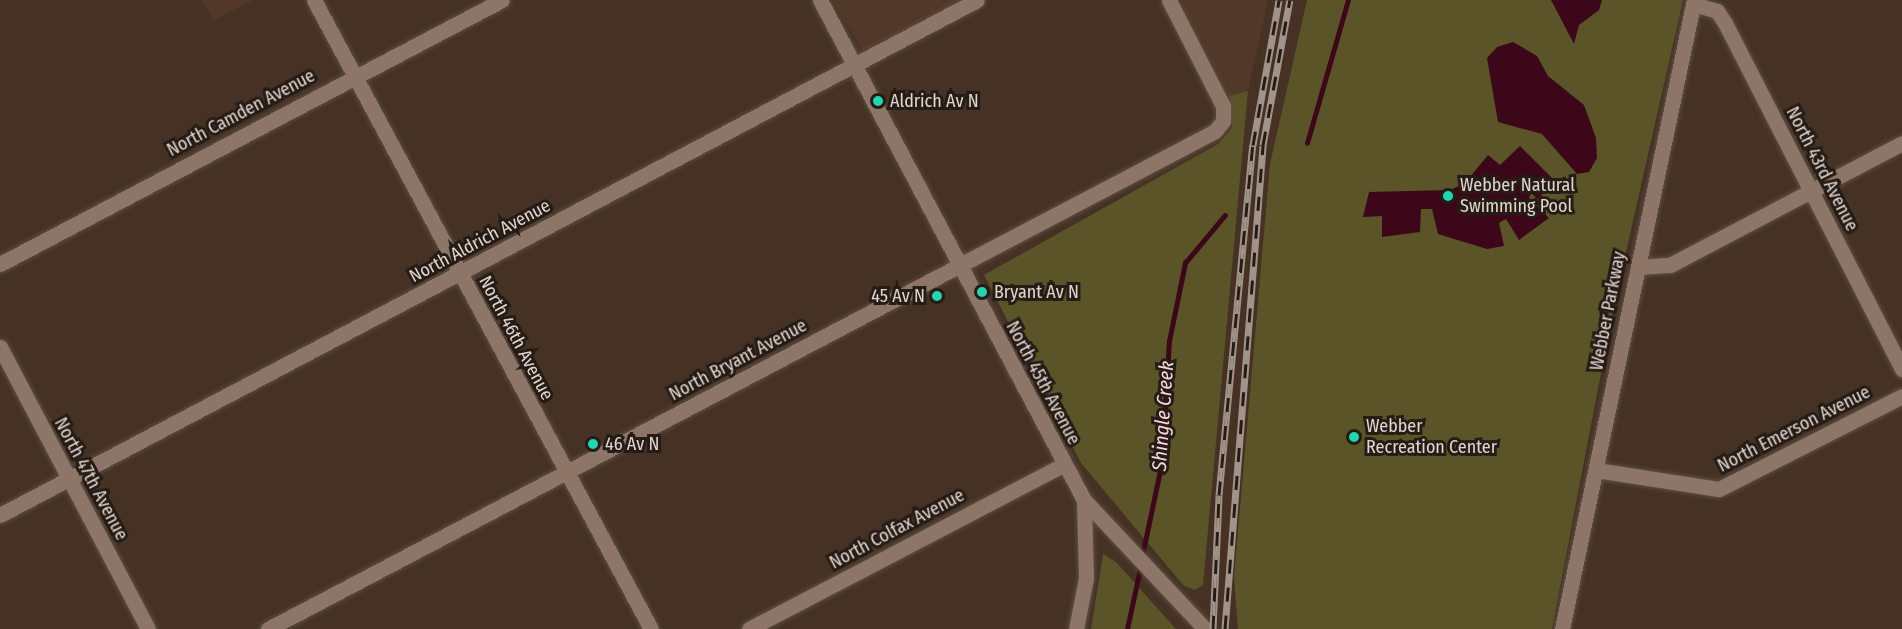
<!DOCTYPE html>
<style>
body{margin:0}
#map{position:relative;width:1902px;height:629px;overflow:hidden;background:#453225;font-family:"Fira Sans Condensed",sans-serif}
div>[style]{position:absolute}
.built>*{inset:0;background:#523828}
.green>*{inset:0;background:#5b5429}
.water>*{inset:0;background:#3c0719}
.stream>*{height:4.5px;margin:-2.25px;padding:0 2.25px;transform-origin:2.25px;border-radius:2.25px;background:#3c0719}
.roads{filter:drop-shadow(0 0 2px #5e4e43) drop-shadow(0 0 2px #5e4e43)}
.street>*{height:15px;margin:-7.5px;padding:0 7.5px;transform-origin:7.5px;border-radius:7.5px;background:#8d7668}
.secondary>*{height:15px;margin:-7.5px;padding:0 7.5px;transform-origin:7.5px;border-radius:7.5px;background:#8d7668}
.rail>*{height:7px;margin-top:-3.5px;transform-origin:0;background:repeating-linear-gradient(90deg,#251c16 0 14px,#a29389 0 28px);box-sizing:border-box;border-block:2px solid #a29389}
.dots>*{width:16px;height:16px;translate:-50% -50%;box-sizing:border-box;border:3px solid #251c16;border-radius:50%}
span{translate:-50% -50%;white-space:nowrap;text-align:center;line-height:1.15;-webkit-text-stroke:6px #251c16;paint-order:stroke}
.poi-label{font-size:18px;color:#e2d5cd}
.left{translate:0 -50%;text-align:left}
.right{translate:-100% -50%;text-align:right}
.street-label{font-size:18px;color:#e2d5cd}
.water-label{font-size:20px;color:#fdd6dd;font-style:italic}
</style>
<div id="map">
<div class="built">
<i style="clip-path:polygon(202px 0,253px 0,213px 21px)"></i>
<i style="clip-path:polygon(832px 0,962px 0,863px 51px)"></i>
<i style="clip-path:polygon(1180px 0,1268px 0,1248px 91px,1229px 96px)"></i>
</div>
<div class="green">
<i style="clip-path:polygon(1307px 0,1683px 0,1614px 305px,1552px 629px,1238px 629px,1234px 577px,1270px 164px)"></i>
<i style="clip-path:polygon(1248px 91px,1203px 585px,1195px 590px,1184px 586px,1081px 463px,984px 275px,1218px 144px,1232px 128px,1229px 96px)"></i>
<i style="clip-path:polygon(1103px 554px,1116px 562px,1176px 629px,1091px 629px)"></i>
</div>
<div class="water">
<i style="clip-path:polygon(1551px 0,1602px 0,1599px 10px,1579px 25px,1574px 44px)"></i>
<i style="clip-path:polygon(1513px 42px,1537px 56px,1548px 76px,1584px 105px,1596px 138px,1597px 158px,1589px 172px,1577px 174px,1542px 134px,1498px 122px,1487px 58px,1497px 47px)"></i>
<i style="clip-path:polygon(1520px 146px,1555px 181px,1538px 199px,1531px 193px,1529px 198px,1549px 218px,1519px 240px,1506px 219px,1499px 223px,1504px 246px,1487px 249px,1438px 234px,1432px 209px,1421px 209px,1420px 232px,1382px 237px,1382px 216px,1363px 217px,1369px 192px,1450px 190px,1465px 183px,1488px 155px,1500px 165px)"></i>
</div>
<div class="stream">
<i style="left:1307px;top:143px;width:149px;rotate:-74deg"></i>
<i style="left:1142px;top:556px;width:97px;rotate:-78.1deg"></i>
<i style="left:1162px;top:461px;width:120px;rotate:-86.7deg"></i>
<i style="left:1169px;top:341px;width:80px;rotate:-78.4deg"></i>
<i style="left:1185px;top:263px;width:62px;rotate:-50.2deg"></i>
<i style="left:1127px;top:629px;width:66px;rotate:-77.8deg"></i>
</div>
<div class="roads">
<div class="street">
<i style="left:314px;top:0;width:714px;rotate:61.82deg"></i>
<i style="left:1693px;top:4px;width:25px;rotate:16deg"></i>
<i style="left:1717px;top:11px;width:14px;rotate:56deg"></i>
<i style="left:1725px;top:23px;width:389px;rotate:62.9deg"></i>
<i style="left:0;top:264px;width:567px;rotate:-27.74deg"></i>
<i style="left:960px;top:265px;width:288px;rotate:-27.7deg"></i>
<i style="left:1215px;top:131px;width:13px;rotate:-51deg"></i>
<i style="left:1223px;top:121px;width:15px;rotate:-90deg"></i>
<i style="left:1223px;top:106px;width:119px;rotate:-117deg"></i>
<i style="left:1639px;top:267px;width:31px;rotate:-4deg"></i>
<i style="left:1670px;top:265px;width:262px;rotate:-27.7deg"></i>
<i style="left:0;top:347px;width:318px;rotate:62.3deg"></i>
<i style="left:1596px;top:470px;width:124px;rotate:8.8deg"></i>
<i style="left:1719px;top:489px;width:205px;rotate:-26.9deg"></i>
<i style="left:0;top:515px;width:1104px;rotate:-27.79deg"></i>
<i style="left:749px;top:629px;width:356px;rotate:-27.6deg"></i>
</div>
<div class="secondary">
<i style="left:820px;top:0;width:565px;rotate:62.17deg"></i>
<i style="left:1084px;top:500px;width:177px;rotate:46.8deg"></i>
<i style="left:268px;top:629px;width:782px;rotate:-27.74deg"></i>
<i style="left:1076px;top:629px;width:52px;rotate:-78.9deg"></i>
<i style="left:1086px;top:578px;width:78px;rotate:-91.5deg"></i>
<i style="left:1562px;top:629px;width:643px;rotate:-78.15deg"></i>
</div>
</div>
<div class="rail">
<i style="left:1213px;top:629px;width:134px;rotate:-87.4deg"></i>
<i style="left:1219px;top:495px;width:352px;rotate:-84.5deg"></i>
<i style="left:1253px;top:145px;width:147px;rotate:-79.8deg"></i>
<i style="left:1225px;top:629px;width:485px;rotate:-85.5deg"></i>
<i style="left:1263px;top:145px;width:147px;rotate:-79.5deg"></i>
</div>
<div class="dots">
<i style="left:878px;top:101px;background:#24d5ae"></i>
<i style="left:1448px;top:196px;background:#24d5ae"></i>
<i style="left:982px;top:292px;background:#24d5ae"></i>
<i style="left:937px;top:296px;background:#24d5ae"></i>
<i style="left:1354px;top:437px;background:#24d5ae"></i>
<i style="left:593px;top:444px;background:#24d5ae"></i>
</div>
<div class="poi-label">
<span class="left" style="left:890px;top:101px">Aldrich Av N</span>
<span class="left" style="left:1460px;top:196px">Webber Natural<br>Swimming Pool</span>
<span class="left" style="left:994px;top:292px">Bryant Av N</span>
<span class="right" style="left:925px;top:296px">45 Av N</span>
<span class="left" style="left:1366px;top:437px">Webber<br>Recreation Center</span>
<span class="left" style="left:605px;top:444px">46 Av N</span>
</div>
<div class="street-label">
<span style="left:241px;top:113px;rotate:-28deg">North Camden Avenue</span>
<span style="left:1822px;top:169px;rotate:63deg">North 43rd Avenue</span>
<span style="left:480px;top:241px;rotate:-28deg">North Aldrich Avenue</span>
<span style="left:1608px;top:311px;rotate:-79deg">Webber Parkway</span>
<span style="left:516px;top:338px;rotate:62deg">North 46th Avenue</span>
<span style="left:738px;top:360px;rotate:-28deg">North Bryant Avenue</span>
<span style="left:1043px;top:383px;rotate:62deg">North 45th Avenue</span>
<span style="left:1794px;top:429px;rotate:-27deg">North Emerson Avenue</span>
<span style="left:91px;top:479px;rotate:62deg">North 47th Avenue</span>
<span style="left:897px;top:529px;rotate:-28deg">North Colfax Avenue</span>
</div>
<div class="water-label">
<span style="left:1163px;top:416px;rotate:-86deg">Shingle Creek</span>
</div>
</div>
